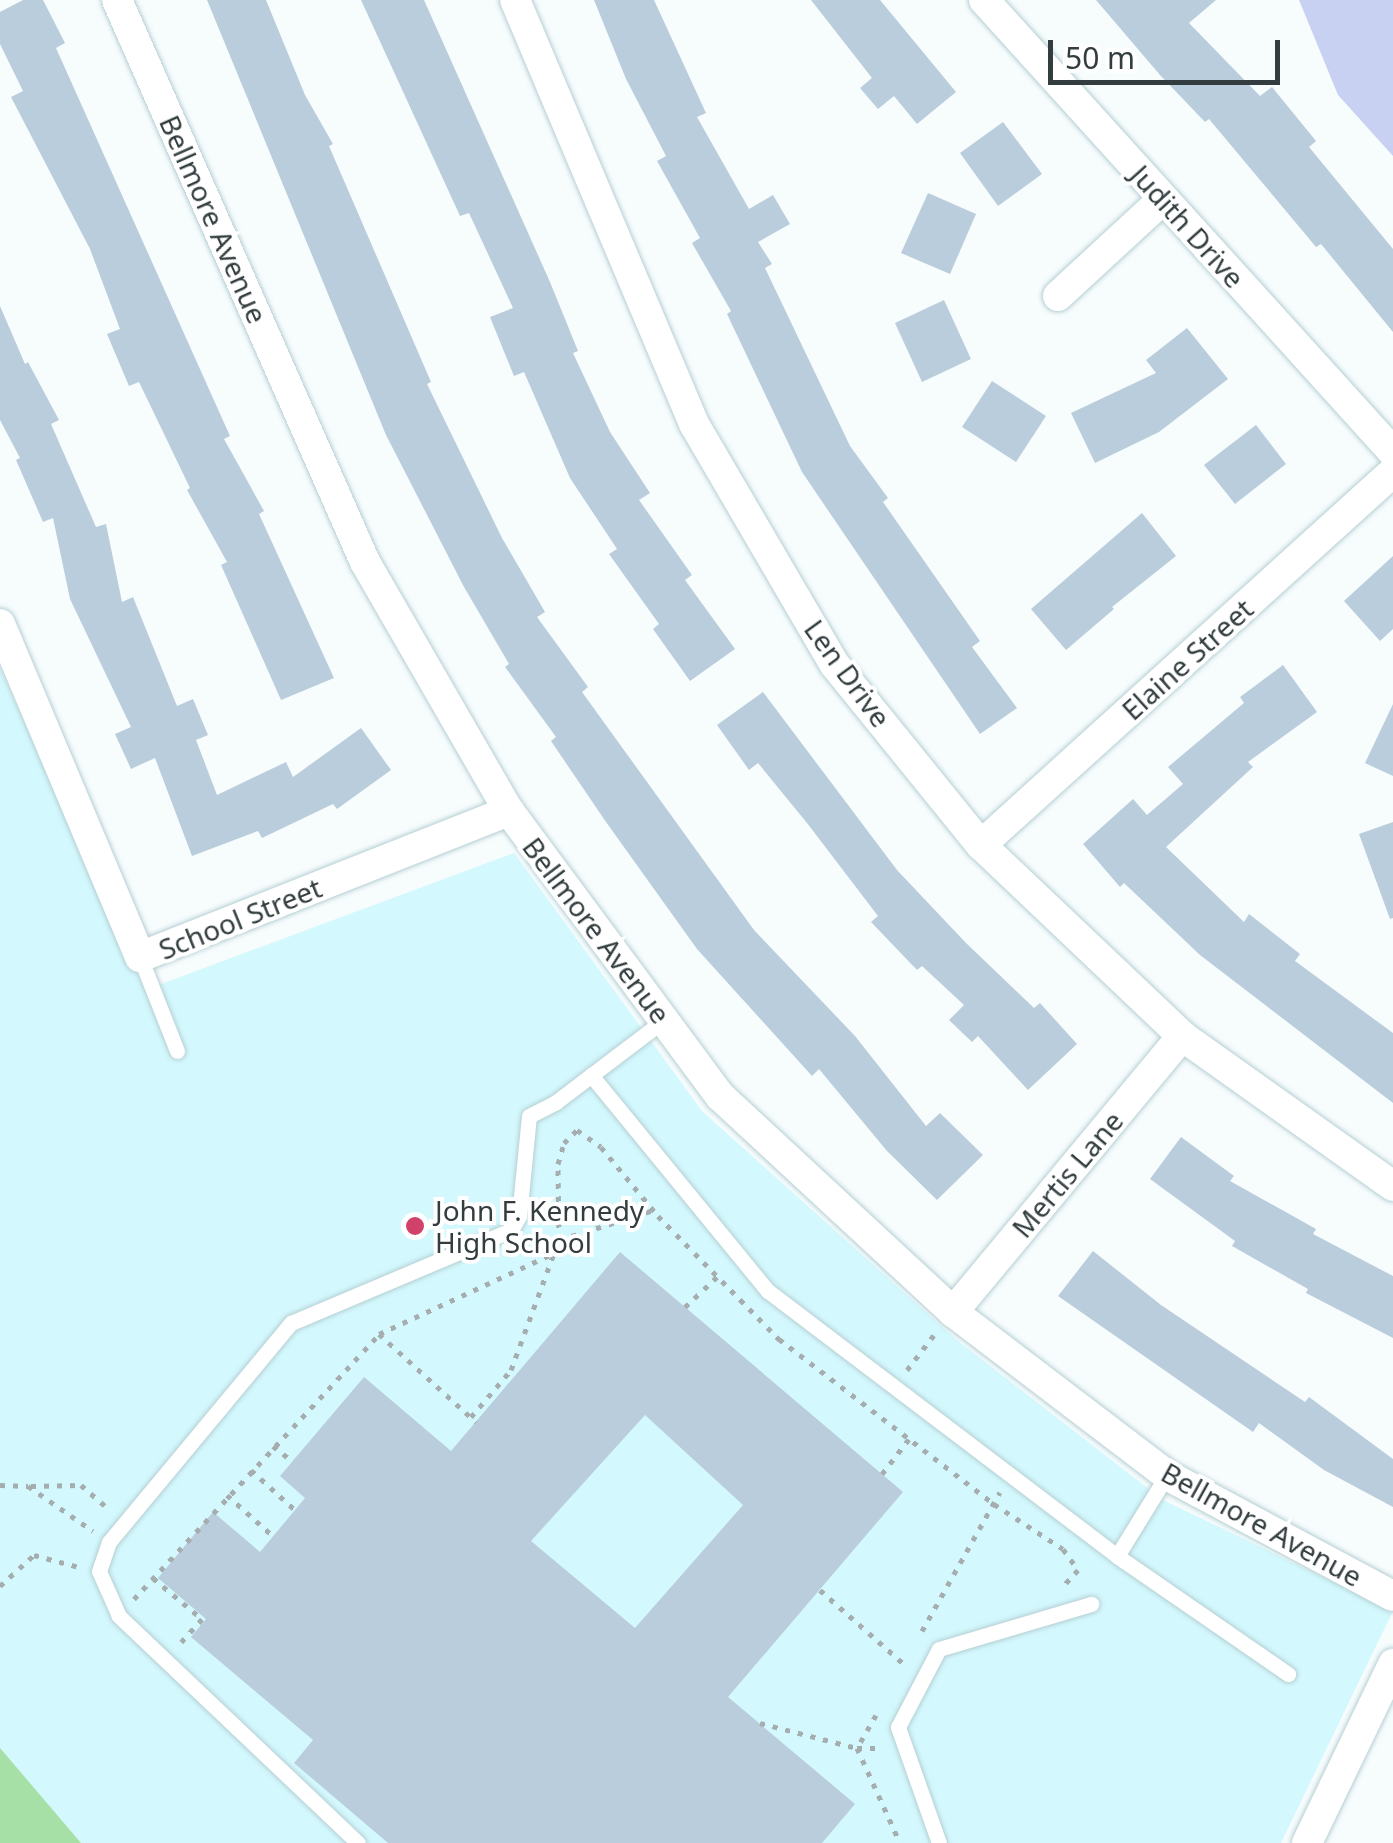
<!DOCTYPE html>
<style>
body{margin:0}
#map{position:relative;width:1393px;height:1843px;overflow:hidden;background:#f7fcfd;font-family:"Noto Sans",sans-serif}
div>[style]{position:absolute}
.built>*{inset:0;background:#d3f8fd}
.green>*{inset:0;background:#a7e0a6}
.water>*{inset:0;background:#c8d1f1}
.building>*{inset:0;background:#bacddc}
.path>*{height:5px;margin-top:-2.5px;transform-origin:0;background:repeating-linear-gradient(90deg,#a6adae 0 5px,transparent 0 13px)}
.roads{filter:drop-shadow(0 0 2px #b5cfd3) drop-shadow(0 0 2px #b5cfd3)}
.lane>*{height:15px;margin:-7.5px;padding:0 7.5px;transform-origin:7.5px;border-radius:7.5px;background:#fff}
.street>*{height:30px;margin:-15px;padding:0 15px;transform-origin:15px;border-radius:15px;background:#fff}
.dots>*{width:28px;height:28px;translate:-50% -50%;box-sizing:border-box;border:5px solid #fff;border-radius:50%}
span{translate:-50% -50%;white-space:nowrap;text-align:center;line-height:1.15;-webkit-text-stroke:8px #fff;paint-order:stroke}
.street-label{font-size:28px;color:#333d3f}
.poi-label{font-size:28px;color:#333d3f}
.left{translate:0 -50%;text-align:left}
.scale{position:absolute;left:1048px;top:40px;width:232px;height:45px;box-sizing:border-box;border:5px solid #333d3f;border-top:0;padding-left:12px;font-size:30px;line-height:35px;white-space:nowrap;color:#333d3f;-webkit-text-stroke:8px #fff;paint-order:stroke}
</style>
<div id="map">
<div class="built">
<i style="clip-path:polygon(0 668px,145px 990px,514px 853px,702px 1111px,958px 1341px,1163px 1500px,1393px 1611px,1281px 1843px,0 1843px)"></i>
</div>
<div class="green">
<i style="clip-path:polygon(0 1748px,81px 1843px,0 1843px)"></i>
</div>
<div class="water">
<i style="clip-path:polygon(1299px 0,1393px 0,1393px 156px,1338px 95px)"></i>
</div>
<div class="building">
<i style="clip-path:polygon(23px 0,43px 0,65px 43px,56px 48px,230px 436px,224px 439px,264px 511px,259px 514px,334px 678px,281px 700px,221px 565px,227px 562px,187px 490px,190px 488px,139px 382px,129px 386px,107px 334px,120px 329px,90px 249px,11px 97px,23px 91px,0 44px,0 12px)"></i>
<i style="clip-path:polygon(207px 0,266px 0,305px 95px,333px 144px,329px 146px,431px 382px,427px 384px,502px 538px,545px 612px,537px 617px,588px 687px,582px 692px,754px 930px,855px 1036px,926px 1126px,940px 1113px,983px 1155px,937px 1200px,887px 1151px,819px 1069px,812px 1076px,697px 949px,606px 822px,551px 741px,556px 737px,505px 667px,509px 664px,464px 587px,386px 435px)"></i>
<i style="clip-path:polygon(361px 0,424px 0,550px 282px,578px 351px,573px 353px,610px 432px,650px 493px,639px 500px,692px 575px,685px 580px,735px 649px,690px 681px,653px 629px,659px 624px,609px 554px,617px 549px,570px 478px,524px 372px,514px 376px,490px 317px,513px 308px,469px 213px,460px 216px)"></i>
<i style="clip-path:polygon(594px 0,654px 0,706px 113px,697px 117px,749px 209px,773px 195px,790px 224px,758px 242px,772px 264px,765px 268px,850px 446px,888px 498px,883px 502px,980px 641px,972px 647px,1017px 708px,980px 734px,802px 472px,727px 314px,731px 311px,692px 243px,700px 238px,657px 161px,666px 156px,626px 79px)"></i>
<i style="clip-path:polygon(811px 0,880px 0,956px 92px,917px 124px,894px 96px,878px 109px,860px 88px,872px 78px)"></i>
<i style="clip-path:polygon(1096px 0,1216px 0,1189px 23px,1260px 96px,1272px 87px,1316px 141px,1309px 147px,1393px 249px,1393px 332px,1321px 244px,1316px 247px,1209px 119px,1205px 122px,1160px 75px)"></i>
<i style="clip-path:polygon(1003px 122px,1042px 174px,998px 206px,960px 153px)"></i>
<i style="clip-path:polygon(928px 193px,976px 214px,950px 274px,901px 253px)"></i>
<i style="clip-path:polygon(944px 300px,971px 359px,922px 382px,895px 323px)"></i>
<i style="clip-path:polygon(0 306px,25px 364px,28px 362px,59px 420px,51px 424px,96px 527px,106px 524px,122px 602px,133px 597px,177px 706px,193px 699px,208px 735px,196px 740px,217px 795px,286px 762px,293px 777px,361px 728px,391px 770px,337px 809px,333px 804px,262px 838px,258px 831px,192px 856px,155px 758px,131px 769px,115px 734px,131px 727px,70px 599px,53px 518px,43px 522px,16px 460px,20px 458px,0 420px)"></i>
<i style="clip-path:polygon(1187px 328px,1228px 379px,1159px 432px,1095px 463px,1071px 413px,1156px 373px,1146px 360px)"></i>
<i style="clip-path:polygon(992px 381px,1046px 416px,1016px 462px,962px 427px)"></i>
<i style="clip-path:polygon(1256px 425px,1286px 464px,1235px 504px,1204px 465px)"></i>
<i style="clip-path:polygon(1142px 513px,1176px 556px,1112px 607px,1114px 609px,1066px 650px,1031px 609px)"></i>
<i style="clip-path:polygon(1393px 556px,1393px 629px,1380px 641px,1344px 601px)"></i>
<i style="clip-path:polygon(1283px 665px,1317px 712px,1248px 762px,1253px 767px,1166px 847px,1244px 922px,1249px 914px,1300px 954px,1295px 961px,1393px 1033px,1393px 1103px,1200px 955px,1124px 883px,1120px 887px,1083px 844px,1133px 799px,1147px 815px,1183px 784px,1168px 767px,1244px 703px,1240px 697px)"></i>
<i style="clip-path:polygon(763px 692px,897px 870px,966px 943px,1034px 1008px,1040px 1003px,1077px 1044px,1028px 1090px,978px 1036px,972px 1042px,949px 1020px,964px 1005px,922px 966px,917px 970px,871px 922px,878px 916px,807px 823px,758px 763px,749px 770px,717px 725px)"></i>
<i style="clip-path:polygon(1393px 704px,1393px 776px,1365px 763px)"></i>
<i style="clip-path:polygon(1393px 822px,1393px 918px,1390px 919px,1359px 834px)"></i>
<i style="clip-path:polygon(1181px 1137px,1234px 1176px,1230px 1181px,1316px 1229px,1313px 1234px,1393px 1276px,1393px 1338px,1306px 1293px,1308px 1289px,1232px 1246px,1235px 1241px,1150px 1179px)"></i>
<i style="clip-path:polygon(1093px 1251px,1161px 1305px,1305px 1402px,1309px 1397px,1393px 1459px,1393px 1507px,1324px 1470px,1259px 1423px,1253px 1432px,1058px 1296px)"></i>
<i style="clip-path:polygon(evenodd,620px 1252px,903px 1492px,728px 1697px,855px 1804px,822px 1843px,388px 1843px,294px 1763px,313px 1740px,191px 1637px,206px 1619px,158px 1578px,213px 1512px,260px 1552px,305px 1498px,280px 1476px,364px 1377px,451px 1451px,620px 1252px,645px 1415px,743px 1505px,635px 1628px,531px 1541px,645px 1415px)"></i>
</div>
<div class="path">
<i style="left:559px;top:1240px;width:100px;rotate:-17.5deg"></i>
<i style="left:685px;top:1307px;width:45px;rotate:-43.2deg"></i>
<i style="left:379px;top:1334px;width:131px;rotate:42.2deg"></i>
<i style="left:907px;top:1370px;width:44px;rotate:-52.4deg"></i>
<i style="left:471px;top:1417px;width:62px;rotate:-49.6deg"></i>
<i style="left:511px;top:1370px;width:125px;rotate:-69.8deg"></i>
<i style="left:273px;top:1446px;width:24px;rotate:38deg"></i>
<i style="left:251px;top:1470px;width:59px;rotate:42.3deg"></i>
<i style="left:882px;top:1474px;width:44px;rotate:-52.4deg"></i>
<i style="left:0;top:1485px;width:28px;rotate:2deg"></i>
<i style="left:28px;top:1486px;width:79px;rotate:34.7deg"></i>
<i style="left:31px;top:1486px;width:50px;rotate:-1.1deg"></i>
<i style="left:81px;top:1485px;width:35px;rotate:41deg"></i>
<i style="left:227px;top:1495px;width:62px;rotate:41.7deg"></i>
<i style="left:153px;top:1578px;width:64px;rotate:39.9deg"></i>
<i style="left:202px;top:1619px;width:31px;rotate:132deg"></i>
<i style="left:0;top:1586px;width:46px;rotate:-42.4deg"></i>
<i style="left:34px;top:1555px;width:47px;rotate:14.9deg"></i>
<i style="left:820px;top:1590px;width:112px;rotate:41.4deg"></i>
<i style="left:134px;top:1599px;width:361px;rotate:-47.2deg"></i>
<i style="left:379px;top:1334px;width:193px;rotate:-24.8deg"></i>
<i style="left:554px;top:1253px;width:14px;rotate:-69deg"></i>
<i style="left:559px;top:1240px;width:76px;rotate:-90.8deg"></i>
<i style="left:558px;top:1164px;width:22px;rotate:-74deg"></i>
<i style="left:564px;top:1143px;width:18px;rotate:-45deg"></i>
<i style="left:577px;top:1130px;width:29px;rotate:35deg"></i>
<i style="left:601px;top:1147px;width:89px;rotate:50.4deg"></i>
<i style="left:658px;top:1216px;width:173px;rotate:45.5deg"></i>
<i style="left:779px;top:1339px;width:271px;rotate:37.5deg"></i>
<i style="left:994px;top:1504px;width:82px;rotate:33.1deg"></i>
<i style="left:1063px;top:1549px;width:26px;rotate:54deg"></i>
<i style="left:1078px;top:1570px;width:22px;rotate:133deg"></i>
<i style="left:922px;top:1631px;width:159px;rotate:-60.7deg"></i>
<i style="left:876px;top:1715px;width:38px;rotate:120deg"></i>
<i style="left:857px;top:1748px;width:104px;rotate:65.6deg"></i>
<i style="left:760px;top:1723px;width:100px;rotate:14.5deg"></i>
<i style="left:857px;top:1748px;width:26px"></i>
</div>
<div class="roads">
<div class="lane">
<i style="left:140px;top:957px;width:101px;rotate:68.5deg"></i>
<i style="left:591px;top:1075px;width:279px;rotate:50.7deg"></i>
<i style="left:768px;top:1291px;width:438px;rotate:37.2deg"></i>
<i style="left:1117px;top:1556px;width:208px;rotate:34.6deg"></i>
<i style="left:1117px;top:1556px;width:95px;rotate:-58.3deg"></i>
<i style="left:358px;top:1843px;width:330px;rotate:-136.5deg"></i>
<i style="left:119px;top:1616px;width:49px;rotate:-114deg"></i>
<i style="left:99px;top:1571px;width:31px;rotate:-71deg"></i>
<i style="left:109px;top:1542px;width:285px;rotate:-50.3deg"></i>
<i style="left:291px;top:1323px;width:239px;rotate:-22.9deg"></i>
<i style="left:511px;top:1230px;width:16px;rotate:-60deg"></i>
<i style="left:519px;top:1216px;width:100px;rotate:-84.3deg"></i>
<i style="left:529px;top:1116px;width:30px;rotate:-27deg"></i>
<i style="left:556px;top:1102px;width:136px;rotate:-37.2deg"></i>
<i style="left:939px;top:1843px;width:123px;rotate:-109.5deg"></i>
<i style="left:898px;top:1727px;width:88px;rotate:-62.3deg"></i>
<i style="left:939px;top:1649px;width:159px;rotate:-16.5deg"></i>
</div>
<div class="street">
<i style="left:117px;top:0;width:614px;rotate:66.19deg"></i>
<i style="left:365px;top:562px;width:288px;rotate:60deg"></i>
<i style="left:509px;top:811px;width:356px;rotate:53.5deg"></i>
<i style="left:721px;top:1097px;width:316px;rotate:42.8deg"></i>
<i style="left:953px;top:1312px;width:269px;rotate:37.3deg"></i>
<i style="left:1167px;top:1475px;width:256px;rotate:28.2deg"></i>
<i style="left:515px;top:0;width:460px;rotate:67.1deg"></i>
<i style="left:694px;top:424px;width:279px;rotate:59.7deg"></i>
<i style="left:835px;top:665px;width:232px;rotate:51deg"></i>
<i style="left:981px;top:845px;width:277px;rotate:43.5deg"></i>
<i style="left:1182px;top:1036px;width:259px;rotate:35.4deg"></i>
<i style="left:984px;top:0;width:610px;rotate:47.86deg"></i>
<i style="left:1058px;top:296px;width:143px;rotate:-42.7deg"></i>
<i style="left:0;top:624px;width:361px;rotate:67.2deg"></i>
<i style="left:140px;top:957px;width:397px;rotate:-21.6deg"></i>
<i style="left:981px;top:845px;width:556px;rotate:-42.16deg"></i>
<i style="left:953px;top:1312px;width:359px;rotate:-50.3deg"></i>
<i style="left:1307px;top:1843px;width:199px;rotate:-64.3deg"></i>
</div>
</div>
<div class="dots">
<i style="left:415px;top:1226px;background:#d1426b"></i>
</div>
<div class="street-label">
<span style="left:214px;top:219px;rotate:66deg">Bellmore Avenue</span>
<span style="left:1188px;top:226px;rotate:48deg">Judith Drive</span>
<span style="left:1187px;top:659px;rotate:-42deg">Elaine Street</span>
<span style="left:848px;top:673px;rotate:54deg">Len Drive</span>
<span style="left:240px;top:918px;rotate:-22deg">School Street</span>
<span style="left:597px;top:930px;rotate:53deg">Bellmore Avenue</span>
<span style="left:1067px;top:1174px;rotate:-50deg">Mertis Lane</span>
<span style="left:1262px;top:1524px;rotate:29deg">Bellmore Avenue</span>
</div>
<div class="poi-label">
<span class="left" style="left:435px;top:1226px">John F. Kennedy<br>High School</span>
</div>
<div class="scale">50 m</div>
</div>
